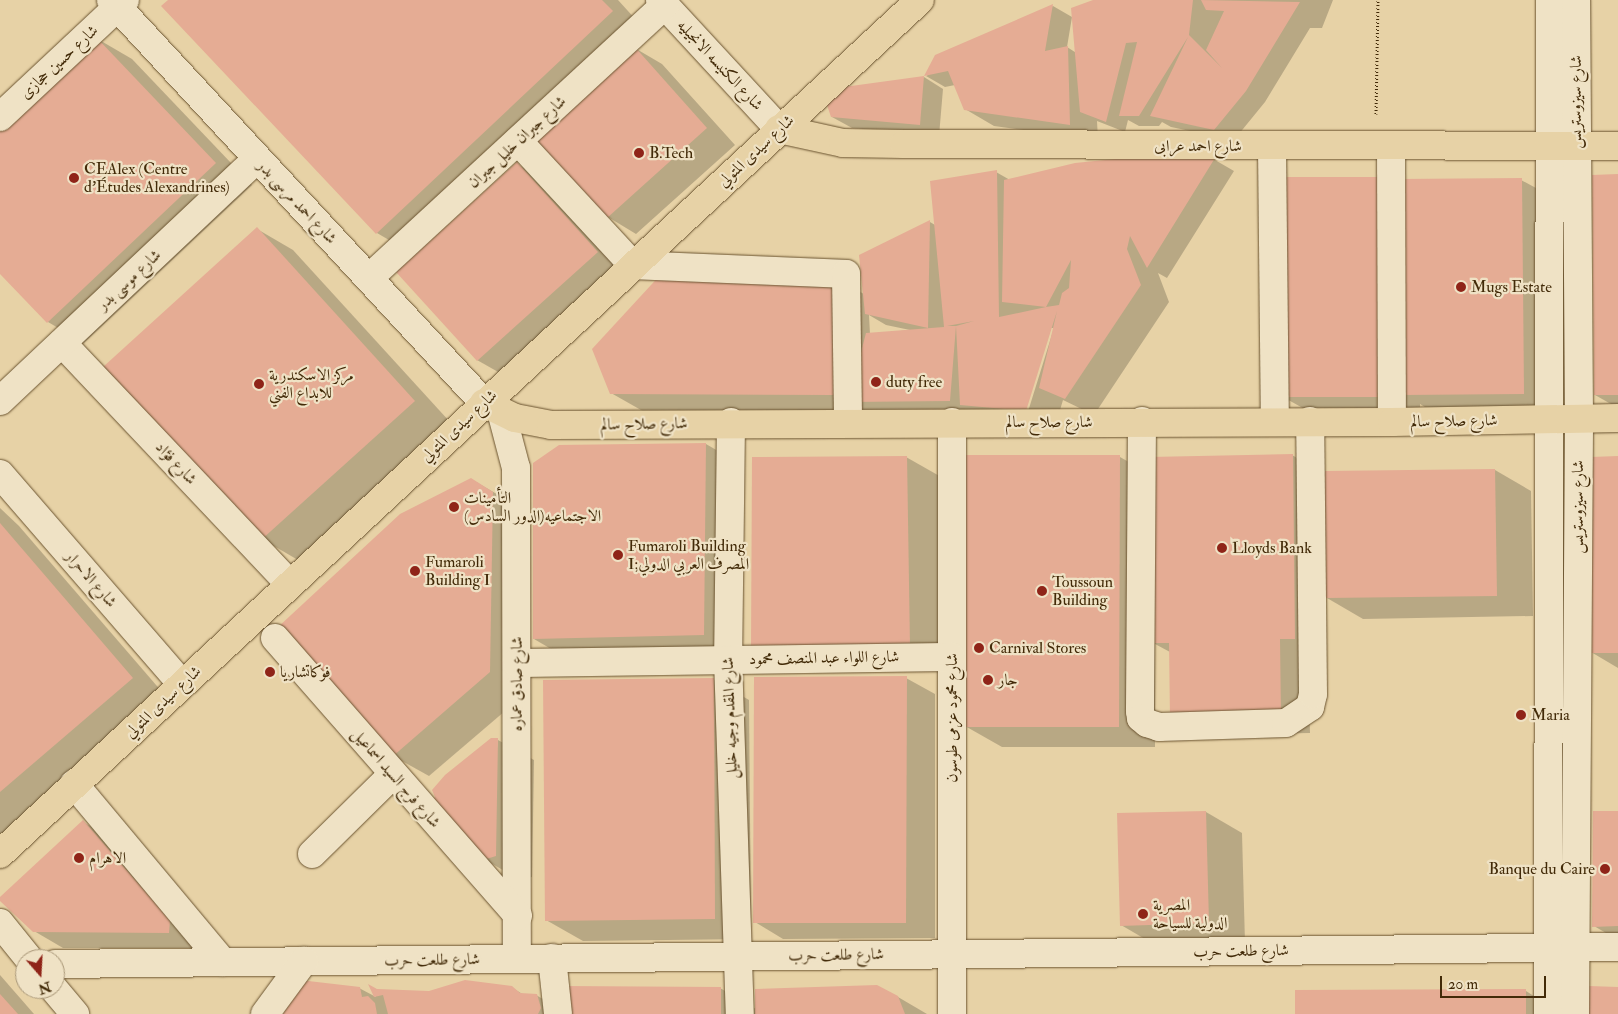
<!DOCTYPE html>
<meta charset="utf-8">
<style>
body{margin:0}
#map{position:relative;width:1618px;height:1014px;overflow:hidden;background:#e7d2a6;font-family:"IM FELL Double Pica",Amiri,serif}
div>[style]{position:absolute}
.shadow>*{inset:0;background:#0003}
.building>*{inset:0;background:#e5ac94}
.path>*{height:3px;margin-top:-1.5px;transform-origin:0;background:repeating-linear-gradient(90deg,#422a08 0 1px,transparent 0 3.5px)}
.roads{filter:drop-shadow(0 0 1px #6b5430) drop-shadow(0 0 1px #6b5430)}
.pedestrian>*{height:28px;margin:-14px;padding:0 14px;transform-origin:14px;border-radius:14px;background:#efe2c5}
.minor>*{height:28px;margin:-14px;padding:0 14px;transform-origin:14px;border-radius:14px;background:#efe2c5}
.tertiary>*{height:28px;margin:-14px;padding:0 14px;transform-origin:14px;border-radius:14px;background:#efe2c5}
.primary>*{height:28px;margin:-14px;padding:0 14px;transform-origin:14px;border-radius:14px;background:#e7d2a6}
.dots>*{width:14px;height:14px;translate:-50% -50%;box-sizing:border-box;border:2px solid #efe2c5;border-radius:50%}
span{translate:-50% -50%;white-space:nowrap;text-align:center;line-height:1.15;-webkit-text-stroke:4.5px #efe2c5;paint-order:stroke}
.street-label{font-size:16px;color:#422a08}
.poi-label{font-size:16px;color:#422a08}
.left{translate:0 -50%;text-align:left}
.right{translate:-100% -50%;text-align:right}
.north{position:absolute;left:15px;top:949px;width:50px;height:50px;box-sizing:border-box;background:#efe2c5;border:1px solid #aa9879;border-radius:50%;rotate:161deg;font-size:14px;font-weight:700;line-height:20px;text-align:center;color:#422a08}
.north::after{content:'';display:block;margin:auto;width:18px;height:22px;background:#8f2418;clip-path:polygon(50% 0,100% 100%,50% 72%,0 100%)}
.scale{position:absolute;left:1440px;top:976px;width:106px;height:22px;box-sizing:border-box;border:2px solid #422a08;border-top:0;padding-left:6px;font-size:15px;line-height:18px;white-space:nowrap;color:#422a08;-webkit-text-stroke:4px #efe2c5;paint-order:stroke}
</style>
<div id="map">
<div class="shadow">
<i style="clip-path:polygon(169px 0,618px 0,648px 33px,633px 47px,662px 64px,735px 145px,636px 234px,608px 217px,536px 138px,413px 254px,377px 233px)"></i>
<i style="clip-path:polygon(1097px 0,1333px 0,1322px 28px,1310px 28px,1265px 102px,1234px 140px,1171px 127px,1162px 122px,1159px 126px,1139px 126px,1128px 120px,1125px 132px,1097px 121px,1098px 140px,994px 126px,965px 109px,955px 85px,945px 87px,926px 76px,1053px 6px,1072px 17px,1067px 47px,1078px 54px)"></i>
<i style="clip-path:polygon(96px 38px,132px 59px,252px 185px,84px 343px,48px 322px,0 272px)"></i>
<i style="clip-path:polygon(924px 77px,943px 89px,939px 136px,852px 128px,832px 117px)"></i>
<i style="clip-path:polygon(evenodd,1145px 157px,1215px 160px,1234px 171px,1167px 278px,1158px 273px,1169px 302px,1094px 415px,1063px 400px,1055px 427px,648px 414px,611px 393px,833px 277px,864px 294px,930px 222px,935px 225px,996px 172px,1010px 180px,1145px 157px,869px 315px,886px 325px,910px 330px,870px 334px,869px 315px,1145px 157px,1051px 328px,1054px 328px,1026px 418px,1023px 417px,1051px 328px)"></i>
<i style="clip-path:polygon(517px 164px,553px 185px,633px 273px,514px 381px,477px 360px)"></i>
<i style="clip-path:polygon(1618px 176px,1618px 408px,1595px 395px)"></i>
<i style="clip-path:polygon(1521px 180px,1558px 200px,1560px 414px,1438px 415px,1420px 404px,1420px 417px,1319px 417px,1283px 397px,1400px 187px)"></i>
<i style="clip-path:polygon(257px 229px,293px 250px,450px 422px,298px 560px,262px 539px)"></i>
<i style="clip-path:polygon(706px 444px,742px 465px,740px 656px,570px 660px,534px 639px)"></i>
<i style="clip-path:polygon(1292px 455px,1321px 472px,1308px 655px,1310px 733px,1200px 735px,1170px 652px,1155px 644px,1155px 747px,1002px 747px,965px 726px,1120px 457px,1150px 474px)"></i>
<i style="clip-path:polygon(906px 457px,943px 478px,946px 669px,789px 668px)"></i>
<i style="clip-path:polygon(1618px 458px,1618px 668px,1591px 652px)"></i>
<i style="clip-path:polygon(1495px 470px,1531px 491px,1533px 616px,1363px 619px,1327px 598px,1325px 473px)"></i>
<i style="clip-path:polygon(471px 479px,507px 500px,526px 693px,429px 776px,393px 756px)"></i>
<i style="clip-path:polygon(0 508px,19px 526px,169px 700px,0 844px)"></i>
<i style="clip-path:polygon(906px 678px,935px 694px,935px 938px,783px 939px,755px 922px)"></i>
<i style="clip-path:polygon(713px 679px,749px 700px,751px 939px,583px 941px,546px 920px)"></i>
<i style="clip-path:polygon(498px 740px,534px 760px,532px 877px,520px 880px,484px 859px)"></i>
<i style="clip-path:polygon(1206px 812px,1242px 833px,1245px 943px,1157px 946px,1121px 925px)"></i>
<i style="clip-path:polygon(1618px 812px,1618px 940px,1594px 926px)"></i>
<i style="clip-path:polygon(83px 822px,111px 838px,198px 948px,63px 948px,34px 931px,0 899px)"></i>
<i style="clip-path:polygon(0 975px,34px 1014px,0 1014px)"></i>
<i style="clip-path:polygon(371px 987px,377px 990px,429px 992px,511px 987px,524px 995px,536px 995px,567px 1013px,720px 988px,756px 1009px,898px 997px,927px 1014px,285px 1014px,359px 988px,376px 997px)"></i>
<i style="clip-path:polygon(1526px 991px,1562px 1014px,1296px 1014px)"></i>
</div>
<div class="building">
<i style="clip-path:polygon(168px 0,602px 0,613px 11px,376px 234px,161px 6px)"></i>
<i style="clip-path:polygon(1093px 0,1193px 0,1189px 35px,1222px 68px,1206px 50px,1224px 11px,1206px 10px,1201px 0,1300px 2px,1246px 91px,1214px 130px,1150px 116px,1188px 37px,1139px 116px,1119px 116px,1137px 42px,1126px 43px,1106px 122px,1080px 112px,1071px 8px)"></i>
<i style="clip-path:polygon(1053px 4px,1045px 51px,1068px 46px,1070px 125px,964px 110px,948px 71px,924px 76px,935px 55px)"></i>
<i style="clip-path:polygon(96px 37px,216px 163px,47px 323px,0 274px,0 127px)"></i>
<i style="clip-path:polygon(634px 46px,707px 128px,607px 218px,533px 137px)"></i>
<i style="clip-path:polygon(924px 76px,920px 125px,831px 117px,822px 90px)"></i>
<i style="clip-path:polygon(evenodd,1145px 156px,1215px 158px,1147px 268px,1130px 236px,1127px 249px,1141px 285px,1065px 399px,1039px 388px,1057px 311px,1026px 411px,960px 405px,956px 326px,974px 321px,947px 326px,956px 326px,950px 401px,848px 402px,866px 333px,944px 327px,930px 181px,997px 170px,999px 317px,1046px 307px,1002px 302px,1004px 180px,1075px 163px,1145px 156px,1071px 260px,1069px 288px,1062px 293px,1059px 305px,1046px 307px,1071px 260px)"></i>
<i style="clip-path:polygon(517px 162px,598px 252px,477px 361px,396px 272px)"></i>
<i style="clip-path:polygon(1618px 174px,1618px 395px,1594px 395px,1592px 175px)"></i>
<i style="clip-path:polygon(1282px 177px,1384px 177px,1384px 397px,1282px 397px)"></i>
<i style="clip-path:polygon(1522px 178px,1524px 394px,1401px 395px,1398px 179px)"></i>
<i style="clip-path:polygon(930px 220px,928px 328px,865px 314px,859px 255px)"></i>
<i style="clip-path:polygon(257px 227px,415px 401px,261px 540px,103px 367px)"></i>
<i style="clip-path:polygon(663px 272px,833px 275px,834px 395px,610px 394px,592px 349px)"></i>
<i style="clip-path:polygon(706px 443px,704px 635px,533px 639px,533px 463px,559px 445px)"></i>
<i style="clip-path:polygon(1293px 454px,1295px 639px,1280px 639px,1281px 717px,1170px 719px,1169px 643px,1152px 643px,1149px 457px)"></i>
<i style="clip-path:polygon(965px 455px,1120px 455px,1119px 727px,964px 727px)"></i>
<i style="clip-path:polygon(907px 456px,910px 648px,751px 648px,752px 457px)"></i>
<i style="clip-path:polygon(1618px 456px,1618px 653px,1589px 653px,1591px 457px)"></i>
<i style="clip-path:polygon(1495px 469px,1497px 596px,1326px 598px,1324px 471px)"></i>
<i style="clip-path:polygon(471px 478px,493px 492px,490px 672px,392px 757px,277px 628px,400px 514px)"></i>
<i style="clip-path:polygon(0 523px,133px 678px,0 792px)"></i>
<i style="clip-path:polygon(907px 676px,906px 923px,753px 923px,754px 677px)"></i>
<i style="clip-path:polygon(714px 678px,715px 919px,545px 921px,543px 680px)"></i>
<i style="clip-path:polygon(491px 738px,498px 738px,496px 856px,483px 860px,432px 800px,435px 797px,432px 790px,445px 775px)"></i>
<i style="clip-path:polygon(1206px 811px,1209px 923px,1120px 926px,1117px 813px)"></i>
<i style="clip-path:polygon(1593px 811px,1618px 811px,1618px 926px,1592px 927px)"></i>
<i style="clip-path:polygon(83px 820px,170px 920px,169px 933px,33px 932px,0 901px,0 897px)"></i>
<i style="clip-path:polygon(291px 979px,360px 987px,362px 997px,368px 996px,375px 1003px,377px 1014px,283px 1014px,296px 993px)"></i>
<i style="clip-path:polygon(465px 980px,512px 986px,520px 993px,537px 994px,541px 1008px,538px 1014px,388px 1014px,383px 995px,374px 997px,368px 984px,377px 989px,429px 991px)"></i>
<i style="clip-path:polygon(877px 985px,898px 996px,905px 1014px,755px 1014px,755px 989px)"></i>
<i style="clip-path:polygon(562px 986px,721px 987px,721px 1014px,565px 1014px)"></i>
<i style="clip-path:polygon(1589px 986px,1618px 987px,1618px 1014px,1589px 1014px)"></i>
<i style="clip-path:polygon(1526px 989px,1526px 1014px,1295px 1014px,1295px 990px)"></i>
<i style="clip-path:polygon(0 994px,18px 1014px,0 1014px)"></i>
</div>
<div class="path">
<i style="left:1376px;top:114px;width:114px;rotate:-89deg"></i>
</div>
<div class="roads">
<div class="pedestrian">
<i style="left:0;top:923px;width:46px;rotate:51.1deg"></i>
<i style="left:54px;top:989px;width:33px;rotate:50deg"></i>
</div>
<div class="minor">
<i style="left:660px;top:0;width:176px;rotate:47.3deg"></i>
<i style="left:0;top:117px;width:171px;rotate:-43.1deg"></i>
<i style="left:518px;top:141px;width:169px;rotate:47.2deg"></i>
<i style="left:633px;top:265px;width:213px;rotate:2.4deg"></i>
<i style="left:846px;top:274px;width:149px;rotate:89.2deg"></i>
<i style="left:1272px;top:147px;width:274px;rotate:89.4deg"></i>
<i style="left:1391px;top:147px;width:275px;rotate:89.8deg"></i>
<i style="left:369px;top:278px;width:403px;rotate:-42.7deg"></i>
<i style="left:62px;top:343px;width:330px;rotate:46.6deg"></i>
<i style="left:0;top:401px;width:353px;rotate:-43.3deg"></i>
<i style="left:501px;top:411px;width:59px;rotate:75.3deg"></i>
<i style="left:516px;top:468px;width:491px;rotate:89.9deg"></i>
<i style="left:1142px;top:421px;width:290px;rotate:90.4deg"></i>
<i style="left:1140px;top:711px;width:7px;rotate:82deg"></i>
<i style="left:1141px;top:718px;width:8px;rotate:40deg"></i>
<i style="left:1147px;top:723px;width:13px;rotate:18deg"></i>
<i style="left:1159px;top:727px;width:127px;rotate:-1.8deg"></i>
<i style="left:1286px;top:723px;width:29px;rotate:-34deg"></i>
<i style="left:1310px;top:707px;width:13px;rotate:-77deg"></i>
<i style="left:1313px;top:694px;width:273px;rotate:-90.6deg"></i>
<i style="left:731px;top:422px;width:237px;rotate:90.7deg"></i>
<i style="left:728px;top:659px;width:355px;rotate:88.1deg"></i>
<i style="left:952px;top:422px;width:592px;rotate:90deg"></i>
<i style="left:0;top:474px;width:278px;rotate:49.1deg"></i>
<i style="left:275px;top:638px;width:369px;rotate:48.8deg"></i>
<i style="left:517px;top:663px;width:434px;rotate:-0.8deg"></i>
<i style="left:74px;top:784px;width:232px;rotate:50.1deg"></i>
<i style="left:312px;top:854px;width:114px;rotate:-44.6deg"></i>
<i style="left:552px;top:958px;width:56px;rotate:83.9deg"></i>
<i style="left:55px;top:964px;width:1563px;rotate:-0.62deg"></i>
<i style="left:265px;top:1014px;width:66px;rotate:-53.7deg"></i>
<i style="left:1548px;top:1014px;width:1014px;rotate:-89.89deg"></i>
<i style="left:1575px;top:1014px;width:595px;rotate:-89.61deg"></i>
<i style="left:1579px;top:419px;width:419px;rotate:-90.4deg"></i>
</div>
<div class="tertiary">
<i style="left:111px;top:0;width:549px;rotate:47.21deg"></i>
</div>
<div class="primary">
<i style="left:779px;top:129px;width:66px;rotate:12.3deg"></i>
<i style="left:843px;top:143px;width:61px;rotate:0.9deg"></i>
<i style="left:904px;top:144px;width:714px;rotate:0.16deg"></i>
<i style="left:484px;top:403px;width:34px;rotate:26deg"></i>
<i style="left:515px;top:418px;width:37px;rotate:11deg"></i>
<i style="left:551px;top:425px;width:841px;rotate:-0.2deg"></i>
<i style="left:1392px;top:422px;width:226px;rotate:-1deg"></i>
<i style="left:0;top:854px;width:1255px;rotate:-42.87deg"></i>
</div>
</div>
<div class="dots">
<i style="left:639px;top:153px;background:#8f2418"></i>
<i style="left:74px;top:178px;background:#8f2418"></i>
<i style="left:1461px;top:287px;background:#8f2418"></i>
<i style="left:876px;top:382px;background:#8f2418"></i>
<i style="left:259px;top:384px;background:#8f2418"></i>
<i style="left:454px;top:507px;background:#8f2418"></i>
<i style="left:1222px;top:548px;background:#8f2418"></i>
<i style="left:618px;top:555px;background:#8f2418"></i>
<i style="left:415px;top:571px;background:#8f2418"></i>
<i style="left:1042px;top:591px;background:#8f2418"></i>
<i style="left:979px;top:648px;background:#8f2418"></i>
<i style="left:270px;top:672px;background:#8f2418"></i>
<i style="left:988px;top:680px;background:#8f2418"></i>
<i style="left:1521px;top:715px;background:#8f2418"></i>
<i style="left:79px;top:858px;background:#8f2418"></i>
<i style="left:1605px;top:869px;background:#8f2418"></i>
<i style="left:1143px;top:914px;background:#8f2418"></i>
</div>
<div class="street-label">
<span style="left:59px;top:62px;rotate:-43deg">شارع حسين حجازى</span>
<span style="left:720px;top:65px;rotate:47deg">شارع الكنيسه الانجيليه</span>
<span style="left:1576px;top:102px;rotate:-90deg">شارع سيزوستريس</span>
<span style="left:517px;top:142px;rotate:-43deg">شارع جبران خليل جبران</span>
<span style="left:1198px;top:146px">شارع احمد عرابى</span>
<span style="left:756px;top:151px;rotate:-43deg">شارع سيدى المتولي</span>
<span style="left:297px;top:202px;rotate:47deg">شارع احمد مرسى بدر</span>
<span style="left:129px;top:280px;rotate:-43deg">شارع موسى بدر</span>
<span style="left:1454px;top:421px;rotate:-1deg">شارع صلاح سالم</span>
<span style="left:1049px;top:422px">شارع صلاح سالم</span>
<span style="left:644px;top:424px;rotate:-1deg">شارع صلاح سالم</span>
<span style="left:459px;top:426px;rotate:-43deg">شارع سيدى المتولي</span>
<span style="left:176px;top:463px;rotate:47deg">شارع فؤاد</span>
<span style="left:1578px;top:507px;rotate:-90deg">شارع سيزوستريس</span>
<span style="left:91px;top:579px;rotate:49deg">شارع الاحرار</span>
<span style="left:824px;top:658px;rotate:-1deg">شارع اللواء عبد المنصف محمود</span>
<span style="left:517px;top:684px;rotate:-90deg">شارع صادق عماره</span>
<span style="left:163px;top:702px;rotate:-43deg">شارع سيدى المتولي</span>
<span style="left:730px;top:718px;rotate:-92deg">شارع المقدم وجيه خليل</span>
<span style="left:952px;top:718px;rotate:-90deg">شارع محمود عزمى طوسون</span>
<span style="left:396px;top:778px;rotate:49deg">شارع فرج السيد اسماعيل</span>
<span style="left:1241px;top:951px;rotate:-1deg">شارع طلعت حرب</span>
<span style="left:836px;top:955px;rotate:-1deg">شارع طلعت حرب</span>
<span style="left:432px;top:960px;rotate:-1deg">شارع طلعت حرب</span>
</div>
<div class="poi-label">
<span class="left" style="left:649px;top:153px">B.Tech</span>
<span class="left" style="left:84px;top:178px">CEAlex (Centre<br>d'Études Alexandrines)</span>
<span class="left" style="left:1471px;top:287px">Mugs Estate</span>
<span class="left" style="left:269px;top:384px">مركز الاسكندرية<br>للابداع الفني</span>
<span class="left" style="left:886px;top:382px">duty free</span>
<span class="left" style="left:464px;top:507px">التأمينات<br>الاجتماعيه(الدور السادس)</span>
<span class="left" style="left:628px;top:555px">Fumaroli Building<br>I;المصرف العربي الدولي</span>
<span class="left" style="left:1232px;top:548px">Lloyds Bank</span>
<span class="left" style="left:425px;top:571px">Fumaroli<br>Building I</span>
<span class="left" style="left:1052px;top:591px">Toussoun<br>Building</span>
<span class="left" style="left:989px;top:648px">Carnival Stores</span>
<span class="left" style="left:280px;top:672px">فوكاتشاريا</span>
<span class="left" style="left:998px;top:680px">جار</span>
<span class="left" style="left:1531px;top:715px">Maria</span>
<span class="left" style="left:89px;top:858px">الاهرام</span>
<span class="right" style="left:1595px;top:869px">Banque du Caire</span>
<span class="left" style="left:1153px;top:914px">المصرية<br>الدولية للسياحة</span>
</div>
<div class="north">N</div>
<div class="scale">20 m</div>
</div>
